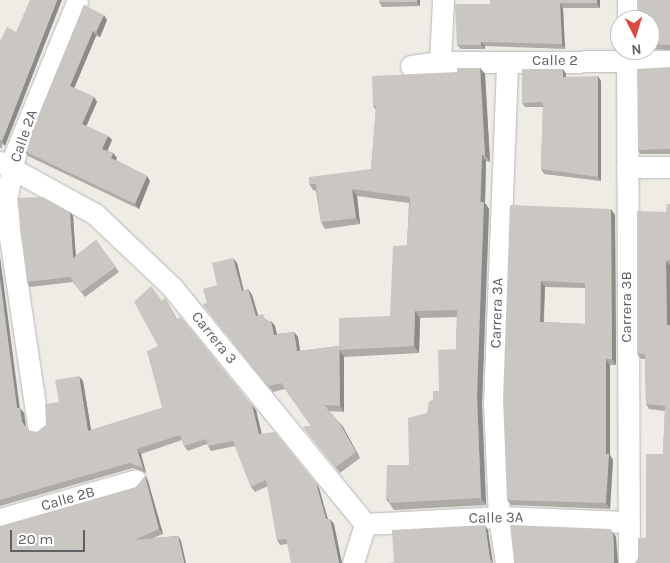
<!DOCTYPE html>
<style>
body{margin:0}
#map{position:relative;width:670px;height:563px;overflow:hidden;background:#eeece5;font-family:Karla,sans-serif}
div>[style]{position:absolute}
.roads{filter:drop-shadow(0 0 1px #b6b7bb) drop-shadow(0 0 1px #b6b7bb)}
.street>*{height:21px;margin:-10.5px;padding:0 10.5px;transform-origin:10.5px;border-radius:10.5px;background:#fff}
.wall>*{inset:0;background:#aeaba7}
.shaded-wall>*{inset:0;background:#8d8b88}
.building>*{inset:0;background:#cac7c2}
span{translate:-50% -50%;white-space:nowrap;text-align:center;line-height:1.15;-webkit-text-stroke:5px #fff;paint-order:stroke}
.street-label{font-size:15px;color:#5d6164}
.north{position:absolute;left:610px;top:10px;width:50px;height:50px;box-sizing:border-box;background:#fff;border:1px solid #bec0c1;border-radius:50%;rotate:175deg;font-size:14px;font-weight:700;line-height:20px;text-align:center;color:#5d6164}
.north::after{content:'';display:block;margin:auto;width:18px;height:22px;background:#db483f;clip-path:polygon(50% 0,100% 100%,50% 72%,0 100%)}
.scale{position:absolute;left:10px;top:530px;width:75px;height:22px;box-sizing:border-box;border:2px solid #5d6164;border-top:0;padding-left:6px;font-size:15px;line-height:18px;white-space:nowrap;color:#5d6164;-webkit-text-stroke:4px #fff;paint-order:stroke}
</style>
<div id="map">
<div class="roads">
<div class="street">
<i style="left:628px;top:20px;width:20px;rotate:-90deg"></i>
<i style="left:627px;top:50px;width:513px;rotate:89.78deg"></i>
<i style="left:440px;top:62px;width:62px;rotate:-87.2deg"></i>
<i style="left:411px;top:66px;width:29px;rotate:-8deg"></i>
<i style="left:440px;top:62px;width:230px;rotate:-0.2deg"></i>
<i style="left:0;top:162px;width:108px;rotate:28.7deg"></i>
<i style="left:95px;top:214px;width:105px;rotate:43.5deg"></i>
<i style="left:171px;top:286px;width:307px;rotate:50.8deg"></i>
<i style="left:365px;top:524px;width:41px;rotate:107.1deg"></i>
<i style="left:627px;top:167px;width:43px"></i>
<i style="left:38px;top:425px;width:197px;rotate:-98.5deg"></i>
<i style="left:9px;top:230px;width:35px;rotate:-93deg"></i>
<i style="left:7px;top:195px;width:42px;rotate:-79deg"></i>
<i style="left:15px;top:154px;width:164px;rotate:-67.8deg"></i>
<i style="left:0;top:519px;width:141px;rotate:-16deg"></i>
<i style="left:365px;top:524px;width:134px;rotate:-3deg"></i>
<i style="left:499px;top:517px;width:128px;rotate:2.2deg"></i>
<i style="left:506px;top:563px;width:47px;rotate:-98.7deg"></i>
<i style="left:499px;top:517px;width:113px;rotate:-92.5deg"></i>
<i style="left:494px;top:404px;width:342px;rotate:-87.8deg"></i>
</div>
</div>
<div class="wall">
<i style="clip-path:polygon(420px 0,420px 6px,382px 7px,379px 2px)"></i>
<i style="clip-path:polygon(600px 0,600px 8px,563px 8px,565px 49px,485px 46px,485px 49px,461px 49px,457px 45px,490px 4px)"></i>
<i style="clip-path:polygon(670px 0,670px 50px,650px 49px,650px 20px)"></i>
<i style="clip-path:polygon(84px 5px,107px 20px,100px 37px,96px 36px,74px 88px,94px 97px,97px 102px,86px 126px,108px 136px,112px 140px,107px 151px,113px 153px,117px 158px,116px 160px,147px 176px,150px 181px,139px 209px,28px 156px,24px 151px)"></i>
<i style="clip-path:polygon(0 41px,5px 146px,2px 144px,2px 148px,0 148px)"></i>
<i style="clip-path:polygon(670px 67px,670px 154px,641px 154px,638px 150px)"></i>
<i style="clip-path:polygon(480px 68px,485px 74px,490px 162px,486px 161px,485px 203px,489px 209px,482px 404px,486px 505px,394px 510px,386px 499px,409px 465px,427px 413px,433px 400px,439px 391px,456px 349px,457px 317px,420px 318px,419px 353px,344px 357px,344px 412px,329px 411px,339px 422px,343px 427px,360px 458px,340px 473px,303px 427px,311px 426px,285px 389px,273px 392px,203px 305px,207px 303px,217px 285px,237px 263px,244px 291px,248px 289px,252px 295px,258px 315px,267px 320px,268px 321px,271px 321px,275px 326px,277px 334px,294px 332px,298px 337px,300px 351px,339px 346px,390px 316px,407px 245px,409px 203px,357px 196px,360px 224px,325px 229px,321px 222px,316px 191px,313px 190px,309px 184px,371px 169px,376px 110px,373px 106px,457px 72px)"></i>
<i style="clip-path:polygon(563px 69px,566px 74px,566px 77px,601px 81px,601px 181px,544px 174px,541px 169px,543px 107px,525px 107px,522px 103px)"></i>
<i style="clip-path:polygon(670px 204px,670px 563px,638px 558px,646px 538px,663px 454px,665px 411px,649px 409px,646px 404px,645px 359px,641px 359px,637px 354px,666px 212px)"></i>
<i style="clip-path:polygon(evenodd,510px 205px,615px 215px,616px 365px,610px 365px,610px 455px,613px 460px,610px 509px,511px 505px,507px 500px,510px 205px,545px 287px,585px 288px,585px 324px,544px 322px,545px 287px)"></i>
<i style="clip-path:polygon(70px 212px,73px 216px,76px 256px,96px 240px,119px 272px,85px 297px,73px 282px,30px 287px,27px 282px)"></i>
<i style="clip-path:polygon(0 257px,20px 408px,24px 413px,26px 427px,29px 431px,37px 432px,46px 425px,59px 402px,83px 381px,91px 430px,162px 408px,158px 346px,162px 301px,165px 298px,177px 319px,252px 405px,256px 410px,261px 434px,319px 488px,328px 519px,334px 524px,287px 544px,280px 545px,277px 540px,268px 486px,255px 492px,251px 487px,235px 446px,211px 451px,208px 446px,207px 444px,188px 451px,184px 446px,182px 440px,141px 454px,146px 473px,133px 468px,0 506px)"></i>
<i style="clip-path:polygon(145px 476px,148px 481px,163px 534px,153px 538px,178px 536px,181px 541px,0 563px,136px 487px)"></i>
</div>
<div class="shaded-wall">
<i style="clip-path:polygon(57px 0,62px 0,5px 146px,2px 141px)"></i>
<i style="clip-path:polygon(417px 0,420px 0,420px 6px,417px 2px)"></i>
<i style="clip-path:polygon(597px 0,600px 0,600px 8px,597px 3px)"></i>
<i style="clip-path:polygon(560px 3px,563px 8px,565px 49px,562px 44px)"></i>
<i style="clip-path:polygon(104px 15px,107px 20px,100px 37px,96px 32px)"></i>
<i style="clip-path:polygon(93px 31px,96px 36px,73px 91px,70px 86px)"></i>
<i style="clip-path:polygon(481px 42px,485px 46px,485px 49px,481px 45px)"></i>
<i style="clip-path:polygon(480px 68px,485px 74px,490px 162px,485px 155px)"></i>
<i style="clip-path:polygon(563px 69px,566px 74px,566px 82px,563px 77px)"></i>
<i style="clip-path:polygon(598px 76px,601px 81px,601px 181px,598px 177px)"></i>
<i style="clip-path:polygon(94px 97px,97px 102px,85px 129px,82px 124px)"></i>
<i style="clip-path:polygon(108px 136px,112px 140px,106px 154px,102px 149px)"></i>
<i style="clip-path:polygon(113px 153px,117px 158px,114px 163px,111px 158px)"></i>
<i style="clip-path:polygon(482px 155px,486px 161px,485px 203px,489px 209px,482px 404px,486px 505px,481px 498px,477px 397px)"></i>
<i style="clip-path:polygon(147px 176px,150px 181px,139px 209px,135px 204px)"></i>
<i style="clip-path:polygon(352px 189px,357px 196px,360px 224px,356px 218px)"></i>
<i style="clip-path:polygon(611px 209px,615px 215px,616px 365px,612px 359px)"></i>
<i style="clip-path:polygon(70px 212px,73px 216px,76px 262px,73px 258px)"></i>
<i style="clip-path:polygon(0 257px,20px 413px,17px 408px,0 279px)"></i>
<i style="clip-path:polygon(233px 258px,237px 263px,245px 297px,242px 291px)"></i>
<i style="clip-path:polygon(666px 261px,670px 266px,670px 330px,667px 325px)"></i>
<i style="clip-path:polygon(541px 281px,545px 287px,543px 327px,540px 322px)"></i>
<i style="clip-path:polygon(248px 289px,252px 295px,260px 322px,256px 316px)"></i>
<i style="clip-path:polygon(415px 311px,420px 318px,419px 353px,414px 346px)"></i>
<i style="clip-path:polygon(271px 321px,275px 326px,278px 340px,274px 335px)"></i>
<i style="clip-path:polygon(294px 332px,298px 337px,301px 357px,297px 351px)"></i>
<i style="clip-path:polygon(340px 351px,344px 357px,344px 412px,340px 406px)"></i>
<i style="clip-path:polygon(606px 359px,610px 365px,610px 455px,613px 460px,610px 509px,606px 503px)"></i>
<i style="clip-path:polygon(79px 376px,83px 381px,92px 436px,88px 431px)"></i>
<i style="clip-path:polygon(252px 405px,256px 410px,263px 439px,259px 434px)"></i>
<i style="clip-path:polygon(20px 408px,24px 413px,26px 427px,22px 422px)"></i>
<i style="clip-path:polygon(339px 422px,343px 427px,360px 458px,356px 452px)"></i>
<i style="clip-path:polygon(137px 449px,141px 454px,146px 473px,143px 468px)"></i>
<i style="clip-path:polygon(145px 476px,148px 481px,163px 534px,159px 529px)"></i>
<i style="clip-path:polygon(316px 483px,319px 488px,329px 524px,326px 519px)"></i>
<i style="clip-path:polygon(330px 519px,334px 524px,342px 563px,339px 563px)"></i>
<i style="clip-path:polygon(485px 525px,488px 530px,493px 563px,492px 563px,490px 560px)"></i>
<i style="clip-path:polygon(613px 532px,616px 537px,618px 563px,614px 563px)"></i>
<i style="clip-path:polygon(178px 536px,181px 541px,186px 563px,184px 563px)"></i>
</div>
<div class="building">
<i style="clip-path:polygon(30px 0,57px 0,2px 141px,0 140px,0 41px,7px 27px,16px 32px)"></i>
<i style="clip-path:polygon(379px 0,417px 0,417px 2px,379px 2px)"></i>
<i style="clip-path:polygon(490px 0,597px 0,597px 3px,560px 3px,562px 44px,481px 42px,481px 45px,457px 45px,455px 4px,490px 4px)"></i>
<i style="clip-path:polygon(637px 0,670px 0,670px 45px,650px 44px,650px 20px,637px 20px)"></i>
<i style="clip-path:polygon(84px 5px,104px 15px,96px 32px,93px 31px,70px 86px,94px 97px,82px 124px,108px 136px,102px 149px,113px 153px,111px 158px,147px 176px,135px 204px,24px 151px)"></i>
<i style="clip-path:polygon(670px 67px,670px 149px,638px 150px,637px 69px)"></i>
<i style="clip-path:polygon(457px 68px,480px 68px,485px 155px,482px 155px,480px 202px,484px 202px,477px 397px,481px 498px,389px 503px,389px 499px,386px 499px,387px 465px,409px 465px,408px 418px,427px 413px,429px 401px,433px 400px,433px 391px,439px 391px,438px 350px,456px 349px,457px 310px,415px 311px,414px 346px,339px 350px,339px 318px,390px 316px,393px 246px,407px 245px,410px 197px,352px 189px,356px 218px,321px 222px,316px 184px,309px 184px,309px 177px,371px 169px,376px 106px,373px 106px,372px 76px,457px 72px)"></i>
<i style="clip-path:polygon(522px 69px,563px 69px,563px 77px,598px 76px,598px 177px,541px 169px,543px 102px,522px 103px)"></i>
<i style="clip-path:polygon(43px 197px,70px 212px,73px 258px,96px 240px,116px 267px,81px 292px,70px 277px,27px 282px,17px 198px)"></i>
<i style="clip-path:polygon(667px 204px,670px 204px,670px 260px,666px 261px,667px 325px,670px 325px,670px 563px,635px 563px,638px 558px,638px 538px,646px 538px,646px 454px,663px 454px,665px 406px,646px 404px,645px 354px,637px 354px,637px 211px,666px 212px)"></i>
<i style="clip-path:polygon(evenodd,510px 205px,611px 209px,612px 359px,606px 359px,606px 454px,609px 454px,606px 503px,507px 500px,503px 399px,510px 205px,541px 281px,585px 283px,585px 324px,540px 322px,541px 281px)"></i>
<i style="clip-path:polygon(233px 258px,242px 291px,248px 289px,256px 316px,263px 314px,266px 321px,271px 321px,274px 335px,294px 332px,297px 351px,339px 346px,340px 406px,324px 405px,339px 422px,356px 452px,336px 467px,303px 427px,311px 426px,281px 383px,269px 386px,203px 305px,207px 303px,203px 289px,217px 285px,212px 263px)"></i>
<i style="clip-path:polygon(0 279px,17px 408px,20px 408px,22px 422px,29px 431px,37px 432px,46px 425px,45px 404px,59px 402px,55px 380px,79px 376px,88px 431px,162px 408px,147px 351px,158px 346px,134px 302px,151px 286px,162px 301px,165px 298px,176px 319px,181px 317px,252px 405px,259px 434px,275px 432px,316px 483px,326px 519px,330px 519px,339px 563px,291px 563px,286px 539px,277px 540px,266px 480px,251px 487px,233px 441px,208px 446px,206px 439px,184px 446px,180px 435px,137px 449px,143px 468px,129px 463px,0 500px)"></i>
<i style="clip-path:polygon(145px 476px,159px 529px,134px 540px,178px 536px,184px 563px,0 563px,0 526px,136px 487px)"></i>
<i style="clip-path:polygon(485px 525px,490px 560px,493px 563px,388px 563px,394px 562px,392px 530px)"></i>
<i style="clip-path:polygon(510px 525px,610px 529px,613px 532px,614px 563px,514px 563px,514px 562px)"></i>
</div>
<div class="street-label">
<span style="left:555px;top:61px">Calle 2</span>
<span style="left:24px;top:136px;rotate:-71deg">Calle 2A</span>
<span style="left:627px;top:307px;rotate:-90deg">Carrera 3B</span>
<span style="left:497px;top:313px;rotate:-88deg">Carrera 3A</span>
<span style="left:214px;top:338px;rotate:51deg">Carrera 3</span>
<span style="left:68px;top:499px;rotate:-16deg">Calle 2B</span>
<span style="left:496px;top:518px;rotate:-1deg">Calle 3A</span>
</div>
<div class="north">N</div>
<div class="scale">20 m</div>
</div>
